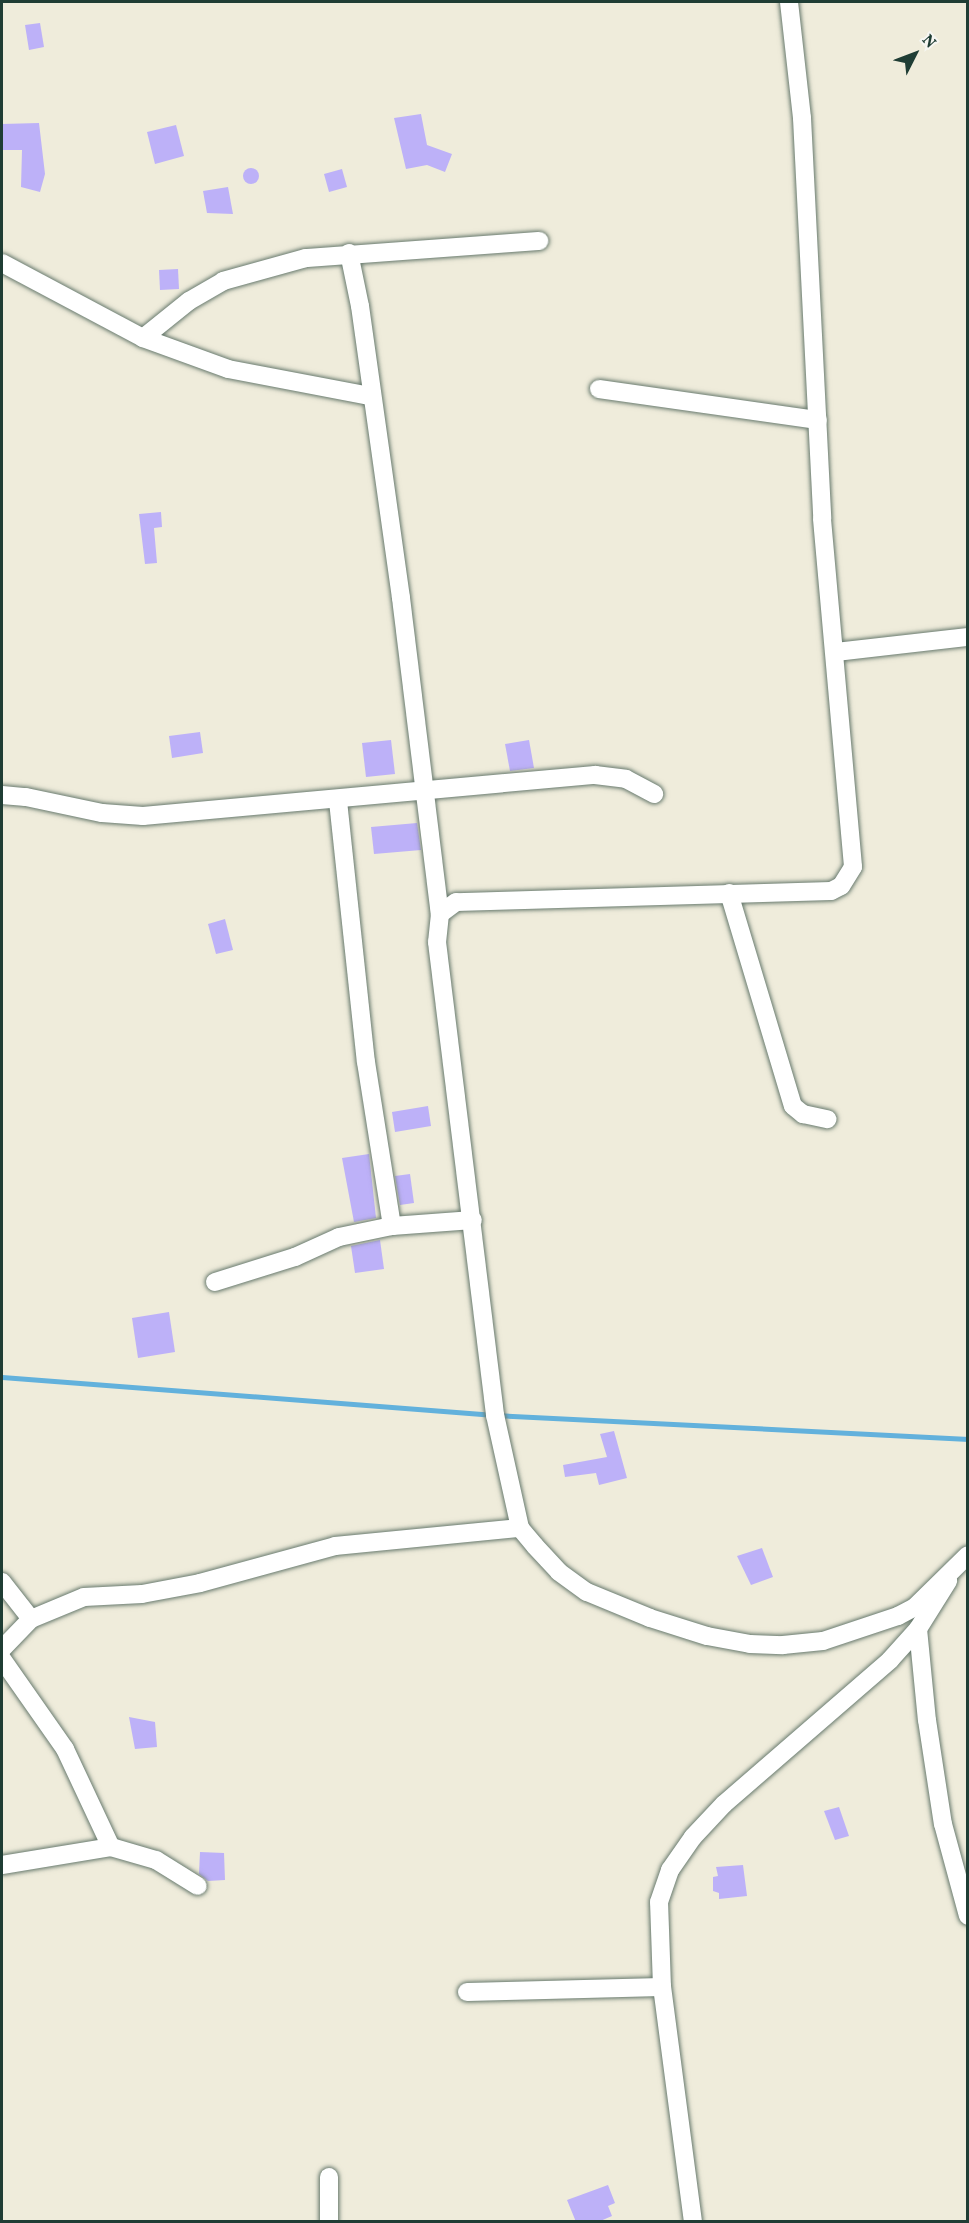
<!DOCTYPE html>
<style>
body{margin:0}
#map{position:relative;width:969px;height:2223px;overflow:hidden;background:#efecdb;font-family:Vollkorn,serif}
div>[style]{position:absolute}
.stream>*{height:5px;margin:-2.5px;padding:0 2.5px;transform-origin:2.5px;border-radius:2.5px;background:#62b1dc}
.building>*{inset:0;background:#bdb1f8}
.round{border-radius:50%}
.roads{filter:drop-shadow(0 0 2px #687a6e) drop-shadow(0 0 2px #687a6e)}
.street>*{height:18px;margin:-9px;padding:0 9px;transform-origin:9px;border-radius:9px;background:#fff}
span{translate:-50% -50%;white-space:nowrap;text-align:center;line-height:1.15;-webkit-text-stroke:6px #f6f6f2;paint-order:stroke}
.frame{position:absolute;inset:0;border:3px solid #1f3d34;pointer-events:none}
.north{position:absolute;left:885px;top:24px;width:60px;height:60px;-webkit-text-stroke:4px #f6f6f2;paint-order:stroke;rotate:48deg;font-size:16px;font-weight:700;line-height:24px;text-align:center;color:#1f3d34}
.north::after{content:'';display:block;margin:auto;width:21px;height:27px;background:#1f3d34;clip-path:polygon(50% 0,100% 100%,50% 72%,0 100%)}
</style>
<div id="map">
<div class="stream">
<i style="left:2px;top:1377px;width:494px;rotate:4.4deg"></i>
<i style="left:495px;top:1415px;width:474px;rotate:2.9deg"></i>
</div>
<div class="building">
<i style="clip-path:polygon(40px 23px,44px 47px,29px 50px,25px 25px)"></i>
<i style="clip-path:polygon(421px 114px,427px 145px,452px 154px,445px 172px,427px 165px,406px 169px,394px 118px)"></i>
<i style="clip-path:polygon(39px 123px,45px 174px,40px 192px,21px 187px,22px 150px,2px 150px,2px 124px)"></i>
<i style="clip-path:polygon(176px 125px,184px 156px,155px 164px,147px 132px)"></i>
<i class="round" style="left:243px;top:168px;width:16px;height:16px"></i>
<i style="clip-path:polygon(342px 169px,347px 187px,329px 192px,324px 174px)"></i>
<i style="clip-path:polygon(228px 187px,233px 214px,207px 213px,203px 191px)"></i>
<i style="clip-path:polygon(178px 269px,179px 289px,160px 290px,159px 270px)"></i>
<i style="clip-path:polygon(161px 512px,162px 527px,154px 528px,157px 563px,145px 564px,139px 514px)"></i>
<i style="clip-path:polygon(200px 732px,203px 753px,172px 758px,169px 736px)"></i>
<i style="clip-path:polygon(391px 740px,395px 774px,366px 777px,362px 743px)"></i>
<i style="clip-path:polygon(529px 740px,534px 768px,510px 771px,505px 744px)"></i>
<i style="clip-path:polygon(417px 823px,421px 850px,374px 854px,371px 827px)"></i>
<i style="clip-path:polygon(225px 919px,233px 950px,216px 954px,208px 924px)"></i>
<i style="clip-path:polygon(428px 1106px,431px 1126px,395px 1132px,392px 1112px)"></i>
<i style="clip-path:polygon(369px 1154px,376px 1218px,354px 1222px,342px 1158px)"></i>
<i style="clip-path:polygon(410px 1174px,414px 1203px,400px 1205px,395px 1176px)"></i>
<i style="clip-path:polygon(380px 1240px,384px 1269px,355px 1273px,351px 1246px)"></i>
<i style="clip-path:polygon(169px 1312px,175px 1352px,138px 1358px,132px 1318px)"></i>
<i style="clip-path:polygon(614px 1431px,627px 1478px,599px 1485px,596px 1473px,565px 1477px,563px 1465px,607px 1457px,600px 1434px)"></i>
<i style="clip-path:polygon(762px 1548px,773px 1577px,751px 1585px,737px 1556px)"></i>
<i style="clip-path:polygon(129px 1717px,155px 1722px,157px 1747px,135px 1749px)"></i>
<i style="clip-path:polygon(839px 1807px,849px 1836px,835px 1840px,824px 1811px)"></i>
<i style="clip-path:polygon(200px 1852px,224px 1853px,225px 1880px,208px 1881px,199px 1874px)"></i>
<i style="clip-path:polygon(743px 1865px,747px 1896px,719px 1899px,719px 1893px,713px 1891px,713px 1877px,718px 1876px,716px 1867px)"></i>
<i style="clip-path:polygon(608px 2185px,615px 2203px,608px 2206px,612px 2216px,598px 2222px,576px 2222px,567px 2200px)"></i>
</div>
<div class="roads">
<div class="street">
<i style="left:789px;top:2px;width:117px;rotate:83.6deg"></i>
<i style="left:802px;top:118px;width:401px;rotate:87.1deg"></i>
<i style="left:822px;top:519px;width:349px;rotate:84.9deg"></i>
<i style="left:853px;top:867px;width:22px;rotate:122deg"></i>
<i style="left:841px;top:886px;width:11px;rotate:153deg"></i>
<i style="left:831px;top:891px;width:375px;rotate:178.3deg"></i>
<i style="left:456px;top:902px;width:20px;rotate:143deg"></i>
<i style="left:440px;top:914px;width:28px;rotate:96deg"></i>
<i style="left:437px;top:942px;width:477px;rotate:83deg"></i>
<i style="left:495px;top:1415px;width:116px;rotate:77.5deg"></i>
<i style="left:520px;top:1528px;width:23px;rotate:50deg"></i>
<i style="left:535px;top:1546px;width:35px;rotate:47deg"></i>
<i style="left:559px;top:1572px;width:34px;rotate:36deg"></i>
<i style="left:587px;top:1592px;width:68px;rotate:22.4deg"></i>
<i style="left:650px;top:1618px;width:60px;rotate:17.5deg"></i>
<i style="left:707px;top:1636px;width:44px;rotate:10.5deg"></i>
<i style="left:750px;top:1644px;width:33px;rotate:2deg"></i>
<i style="left:783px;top:1645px;width:40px;rotate:-5.7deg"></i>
<i style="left:823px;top:1641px;width:79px;rotate:-18.4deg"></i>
<i style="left:898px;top:1616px;width:19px;rotate:-28deg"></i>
<i style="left:915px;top:1607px;width:74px;rotate:-44.5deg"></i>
<i style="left:349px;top:253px;width:54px;rotate:78.3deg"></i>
<i style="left:360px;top:306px;width:295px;rotate:82deg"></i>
<i style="left:401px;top:598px;width:318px;rotate:83deg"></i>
<i style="left:2px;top:263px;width:160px;rotate:28deg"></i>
<i style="left:143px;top:338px;width:90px;rotate:20deg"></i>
<i style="left:228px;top:369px;width:145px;rotate:10.8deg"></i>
<i style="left:143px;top:338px;width:59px;rotate:-38.8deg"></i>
<i style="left:189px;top:301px;width:39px;rotate:-30deg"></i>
<i style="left:223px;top:281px;width:86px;rotate:-15.5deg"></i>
<i style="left:306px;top:258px;width:234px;rotate:-4.2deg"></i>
<i style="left:599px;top:389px;width:221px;rotate:8.1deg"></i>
<i style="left:836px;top:652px;width:133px;rotate:-6.5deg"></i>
<i style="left:2px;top:795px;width:24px;rotate:5deg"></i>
<i style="left:26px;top:797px;width:78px;rotate:11.9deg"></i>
<i style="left:102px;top:813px;width:41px;rotate:4.2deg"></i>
<i style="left:143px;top:816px;width:454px;rotate:-5.2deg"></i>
<i style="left:595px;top:775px;width:31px;rotate:7deg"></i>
<i style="left:626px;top:779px;width:32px;rotate:28deg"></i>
<i style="left:338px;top:801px;width:262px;rotate:83.9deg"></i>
<i style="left:366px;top:1062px;width:166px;rotate:81deg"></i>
<i style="left:729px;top:893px;width:222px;rotate:73.3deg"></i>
<i style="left:793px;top:1106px;width:13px;rotate:39deg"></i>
<i style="left:803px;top:1114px;width:25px;rotate:12deg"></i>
<i style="left:215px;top:1282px;width:84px;rotate:-17.4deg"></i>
<i style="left:295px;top:1257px;width:48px;rotate:-24.4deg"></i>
<i style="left:339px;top:1237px;width:54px;rotate:-11.7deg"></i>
<i style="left:392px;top:1226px;width:81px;rotate:-4.2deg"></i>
<i style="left:2px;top:1582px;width:47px;rotate:51.9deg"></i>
<i style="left:918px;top:1629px;width:91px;rotate:84.4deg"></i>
<i style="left:927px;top:1720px;width:105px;rotate:81.3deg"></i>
<i style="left:943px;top:1824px;width:95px;rotate:74.8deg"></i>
<i style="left:2px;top:1649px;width:42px;rotate:-46deg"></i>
<i style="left:31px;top:1619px;width:57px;rotate:-22.5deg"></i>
<i style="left:84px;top:1597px;width:58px;rotate:-3deg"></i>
<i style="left:142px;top:1594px;width:59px;rotate:-10.7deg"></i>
<i style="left:200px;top:1583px;width:140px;rotate:-15.3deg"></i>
<i style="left:335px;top:1546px;width:186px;rotate:-5.6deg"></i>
<i style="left:2px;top:1659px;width:110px;rotate:55deg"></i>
<i style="left:65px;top:1749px;width:108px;rotate:64.9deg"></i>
<i style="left:2px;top:1865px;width:110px;rotate:-9.4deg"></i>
<i style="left:111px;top:1847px;width:47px;rotate:16.1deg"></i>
<i style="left:156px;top:1860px;width:49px;rotate:31.8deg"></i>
<i style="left:467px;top:1992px;width:195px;rotate:-1.5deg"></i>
<i style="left:329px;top:2177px;width:45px;rotate:90deg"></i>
<i style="left:693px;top:2222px;width:237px;rotate:-97.5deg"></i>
<i style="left:662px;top:1987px;width:85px;rotate:-92deg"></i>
<i style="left:659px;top:1902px;width:34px;rotate:-71deg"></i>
<i style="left:670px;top:1870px;width:40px;rotate:-55.1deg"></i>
<i style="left:693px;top:1837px;width:45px;rotate:-46.8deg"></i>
<i style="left:724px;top:1804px;width:220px;rotate:-40.9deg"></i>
<i style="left:890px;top:1660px;width:42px;rotate:-47.9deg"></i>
<i style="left:918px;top:1629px;width:57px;rotate:-58deg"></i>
</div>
</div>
<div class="frame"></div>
<div class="north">N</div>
</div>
